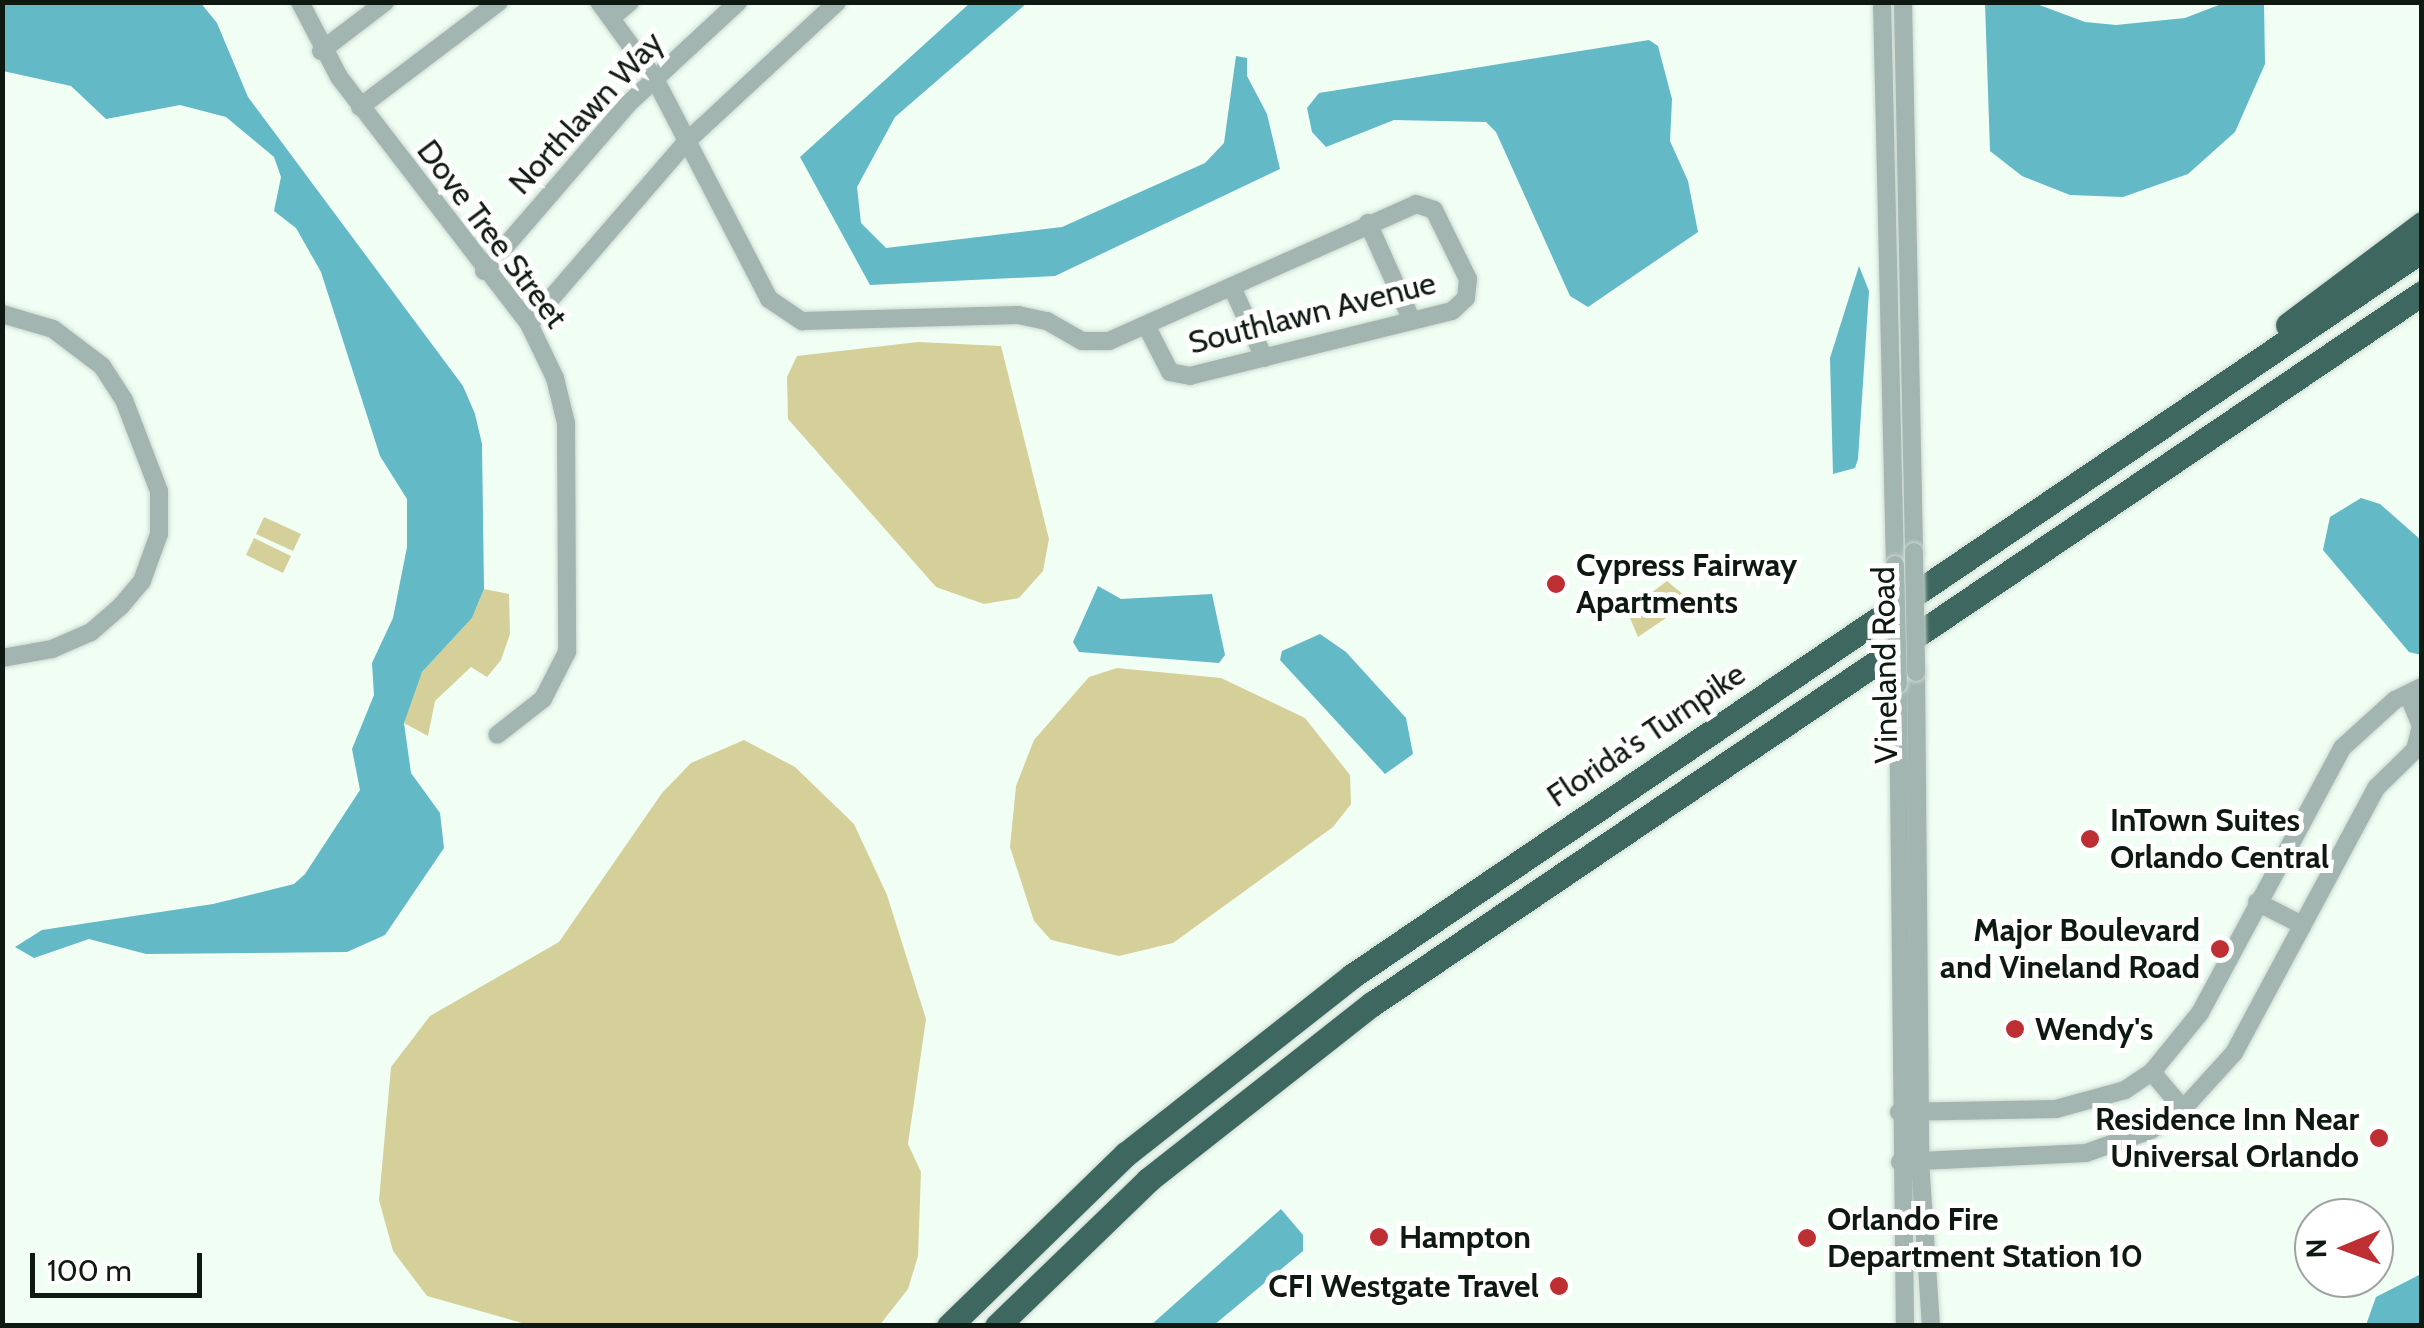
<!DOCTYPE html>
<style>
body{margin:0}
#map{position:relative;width:2424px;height:1328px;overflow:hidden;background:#f0fef4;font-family:Cabin,sans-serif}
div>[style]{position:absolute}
.green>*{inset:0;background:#d5d099}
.water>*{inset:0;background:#63b9c6}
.roads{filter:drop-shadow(0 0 2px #ccd9d0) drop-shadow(0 0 2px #ccd9d0)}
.minor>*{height:18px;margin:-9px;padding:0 9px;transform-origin:9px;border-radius:9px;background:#a2b5b1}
.highway>*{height:25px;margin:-12.5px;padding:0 12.5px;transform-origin:12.5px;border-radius:12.5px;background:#3e6760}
.bridges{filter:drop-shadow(0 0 2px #ccd9d0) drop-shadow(0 0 2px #ccd9d0)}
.minor-bridge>*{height:18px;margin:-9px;padding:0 9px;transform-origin:9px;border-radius:9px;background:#a2b5b1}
.dots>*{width:28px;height:28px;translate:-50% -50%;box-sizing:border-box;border:5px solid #fff;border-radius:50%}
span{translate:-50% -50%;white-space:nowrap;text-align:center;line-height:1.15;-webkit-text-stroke:10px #fff;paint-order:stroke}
.street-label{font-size:32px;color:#0d1911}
.poi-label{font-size:32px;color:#0d1911;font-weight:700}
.left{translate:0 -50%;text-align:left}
.right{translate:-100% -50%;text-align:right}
.frame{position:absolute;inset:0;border:5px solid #0d1911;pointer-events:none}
.north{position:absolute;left:2294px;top:1198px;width:100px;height:100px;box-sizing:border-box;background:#fff;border:2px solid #9ea3a0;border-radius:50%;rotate:269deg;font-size:28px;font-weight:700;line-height:40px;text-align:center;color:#0d1911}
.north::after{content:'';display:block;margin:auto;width:35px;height:45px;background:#be2f33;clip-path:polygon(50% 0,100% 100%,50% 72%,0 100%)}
.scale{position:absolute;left:30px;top:1253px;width:172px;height:45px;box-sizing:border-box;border:5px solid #0d1911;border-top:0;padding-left:12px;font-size:30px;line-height:35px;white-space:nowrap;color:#0d1911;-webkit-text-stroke:8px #fff;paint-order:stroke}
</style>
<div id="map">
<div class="green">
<i style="clip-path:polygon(918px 342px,1001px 346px,1049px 539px,1043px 571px,1019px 598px,984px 604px,936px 587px,788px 419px,787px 377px,797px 356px)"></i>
<i style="clip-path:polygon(264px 517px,301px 534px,293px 551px,256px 534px)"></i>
<i style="clip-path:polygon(254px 538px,291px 556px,283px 573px,246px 555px)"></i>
<i style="clip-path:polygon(1667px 581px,1691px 601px,1638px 637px,1627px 611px)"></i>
<i style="clip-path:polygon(484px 589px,509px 594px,510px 634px,501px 660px,487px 677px,471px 667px,435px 701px,428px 736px,404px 723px,409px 697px,422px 672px,472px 618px)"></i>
<i style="clip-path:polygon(1117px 668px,1221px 678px,1305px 718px,1350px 775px,1351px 804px,1333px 827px,1173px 943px,1119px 956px,1051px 940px,1034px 921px,1010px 847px,1016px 786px,1034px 740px,1089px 677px)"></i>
<i style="clip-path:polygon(744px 740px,795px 767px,854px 824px,887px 895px,926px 1019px,908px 1144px,921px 1172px,918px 1256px,908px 1289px,879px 1326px,529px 1325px,427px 1296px,393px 1251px,379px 1200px,391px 1067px,430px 1016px,559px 942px,662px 793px,691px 763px)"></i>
</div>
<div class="water">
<i style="clip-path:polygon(200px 2px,217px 23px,248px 97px,463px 386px,475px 414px,482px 444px,484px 589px,472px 618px,422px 672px,404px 723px,411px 773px,440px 813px,444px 848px,385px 935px,347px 952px,146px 954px,89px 939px,34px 958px,15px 947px,42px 930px,213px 904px,294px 884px,305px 874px,360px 790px,352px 749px,374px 695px,372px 663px,393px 618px,407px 547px,407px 499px,380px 456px,321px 272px,296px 228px,274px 211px,281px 177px,274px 157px,226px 117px,180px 105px,106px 119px,71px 86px,3px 71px,3px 3px)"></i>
<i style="clip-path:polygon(1028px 2px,895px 117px,857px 187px,861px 223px,886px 248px,1062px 227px,1205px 163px,1224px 143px,1236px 56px,1247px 58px,1247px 76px,1267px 114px,1280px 169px,1055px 276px,870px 285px,800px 157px,970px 3px)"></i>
<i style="clip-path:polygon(1985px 3px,2034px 3px,2085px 22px,2116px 25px,2185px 18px,2224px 3px,2264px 3px,2265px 64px,2235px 132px,2188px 174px,2123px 197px,2070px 195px,2022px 176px,1990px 151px)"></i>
<i style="clip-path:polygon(1649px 40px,1658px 46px,1672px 99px,1670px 141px,1688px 181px,1698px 232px,1588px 307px,1570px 296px,1496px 132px,1486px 122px,1394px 120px,1326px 147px,1312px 132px,1307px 108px,1319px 93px)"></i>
<i style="clip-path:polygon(1859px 266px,1869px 291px,1858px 459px,1855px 468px,1833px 474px,1830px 358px)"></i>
<i style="clip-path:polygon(2361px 498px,2380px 504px,2421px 540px,2421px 655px,2409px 652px,2323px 550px,2330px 517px)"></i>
<i style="clip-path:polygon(1098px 586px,1121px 599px,1212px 594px,1225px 655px,1219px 663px,1079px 652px,1073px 642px)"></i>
<i style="clip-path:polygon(1320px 634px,1346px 652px,1406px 718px,1413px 754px,1385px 774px,1280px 660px,1282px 651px)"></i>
<i style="clip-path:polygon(1281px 1209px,1303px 1235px,1303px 1251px,1214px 1325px,1151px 1325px)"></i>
<i style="clip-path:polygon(2421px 1274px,2421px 1325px,2366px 1325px,2376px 1297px)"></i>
</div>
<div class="roads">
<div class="minor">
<i style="left:300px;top:2px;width:85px;rotate:62.5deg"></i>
<i style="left:339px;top:77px;width:312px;rotate:52.4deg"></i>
<i style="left:529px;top:324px;width:60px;rotate:64.3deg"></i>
<i style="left:555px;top:378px;width:46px;rotate:76.3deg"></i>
<i style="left:566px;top:423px;width:229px;rotate:89.7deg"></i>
<i style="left:567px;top:652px;width:53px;rotate:117.1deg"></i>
<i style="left:543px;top:699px;width:58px;rotate:142deg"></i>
<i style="left:599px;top:2px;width:95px;rotate:54deg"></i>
<i style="left:655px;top:79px;width:248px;rotate:62.6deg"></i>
<i style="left:769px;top:299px;width:40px;rotate:34deg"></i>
<i style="left:802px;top:321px;width:216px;rotate:-1.6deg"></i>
<i style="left:1018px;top:315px;width:30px;rotate:12deg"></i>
<i style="left:1047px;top:321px;width:40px;rotate:29.7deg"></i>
<i style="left:1082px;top:341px;width:27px"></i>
<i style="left:1109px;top:341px;width:336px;rotate:-24deg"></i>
<i style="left:1416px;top:204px;width:19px;rotate:18deg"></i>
<i style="left:1434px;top:210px;width:77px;rotate:63.8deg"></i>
<i style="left:1468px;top:279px;width:19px;rotate:96deg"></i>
<i style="left:1466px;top:298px;width:19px;rotate:137deg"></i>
<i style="left:1452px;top:311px;width:270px;rotate:166.1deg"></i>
<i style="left:1190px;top:376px;width:20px;rotate:-169deg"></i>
<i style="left:1170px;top:372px;width:51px;rotate:-117.1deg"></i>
<i style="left:1882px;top:2px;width:563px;rotate:88.68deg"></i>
<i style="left:1903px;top:2px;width:550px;rotate:88.85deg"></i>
<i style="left:611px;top:18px;width:25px;rotate:-40deg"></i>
<i style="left:321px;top:51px;width:81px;rotate:-37.4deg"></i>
<i style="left:360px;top:107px;width:174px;rotate:-37.1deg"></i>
<i style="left:1368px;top:223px;width:107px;rotate:65.8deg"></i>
<i style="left:484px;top:271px;width:221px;rotate:-49.2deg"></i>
<i style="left:628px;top:104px;width:150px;rotate:-42.8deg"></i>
<i style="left:1232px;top:287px;width:78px;rotate:65.7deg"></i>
<i style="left:2px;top:314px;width:53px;rotate:16.4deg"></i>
<i style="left:53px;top:329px;width:61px;rotate:37.1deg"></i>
<i style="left:102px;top:366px;width:40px;rotate:57.1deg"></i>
<i style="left:124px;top:400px;width:97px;rotate:69deg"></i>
<i style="left:159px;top:491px;width:43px;rotate:90deg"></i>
<i style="left:159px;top:534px;width:50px;rotate:109.9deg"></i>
<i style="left:142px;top:581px;width:33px;rotate:130deg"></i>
<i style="left:121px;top:606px;width:40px;rotate:139deg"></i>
<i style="left:91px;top:632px;width:43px;rotate:156.4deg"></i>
<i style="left:52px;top:649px;width:51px;rotate:169.8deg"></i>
<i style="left:529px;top:324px;width:239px;rotate:-49.2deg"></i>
<i style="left:685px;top:143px;width:207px;rotate:-42.8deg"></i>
<i style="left:1916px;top:672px;width:489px;rotate:89.5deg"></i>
<i style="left:1920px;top:1161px;width:165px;rotate:86.2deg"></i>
<i style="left:1898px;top:684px;width:642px;rotate:89.38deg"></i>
<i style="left:2408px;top:694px;width:35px;rotate:68deg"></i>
<i style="left:2421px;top:726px;width:21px;rotate:104deg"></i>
<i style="left:2257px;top:902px;width:51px;rotate:27.1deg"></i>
<i style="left:2152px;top:1072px;width:48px;rotate:50deg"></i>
<i style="left:1899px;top:1112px;width:157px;rotate:-1.1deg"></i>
<i style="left:2056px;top:1109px;width:72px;rotate:-15.4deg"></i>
<i style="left:2125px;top:1090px;width:32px;rotate:-34deg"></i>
<i style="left:2152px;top:1072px;width:76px;rotate:-50.9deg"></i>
<i style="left:2200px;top:1013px;width:301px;rotate:-61.8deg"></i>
<i style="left:2342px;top:748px;width:72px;rotate:-42.2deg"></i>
<i style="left:2395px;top:700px;width:30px;rotate:-26deg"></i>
<i style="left:1900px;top:1162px;width:186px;rotate:-2.8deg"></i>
<i style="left:2086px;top:1153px;width:69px;rotate:-19.5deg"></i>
<i style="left:2151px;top:1130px;width:38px;rotate:-33deg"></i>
<i style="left:2183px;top:1109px;width:76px;rotate:-47.7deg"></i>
<i style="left:2234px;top:1053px;width:301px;rotate:-61.8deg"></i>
<i style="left:2376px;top:788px;width:64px;rotate:-44.4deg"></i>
</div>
<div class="highway">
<i style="left:2288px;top:325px;width:168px;rotate:-37deg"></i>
<i style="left:949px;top:1326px;width:247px;rotate:-44.2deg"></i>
<i style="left:1126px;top:1154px;width:288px;rotate:-38.2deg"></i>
<i style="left:1352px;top:976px;width:1293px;rotate:-34.16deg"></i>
<i style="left:997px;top:1326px;width:210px;rotate:-44deg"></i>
<i style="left:1148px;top:1180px;width:285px;rotate:-38.2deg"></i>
<i style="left:1372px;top:1004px;width:1268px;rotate:-34.1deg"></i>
</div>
</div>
<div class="bridges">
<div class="minor-bridge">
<i style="left:1914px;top:552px;width:120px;rotate:89deg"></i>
<i style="left:1895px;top:565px;width:119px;rotate:88.6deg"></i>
</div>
</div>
<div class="dots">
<i style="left:1556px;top:584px;background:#be2f33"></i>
<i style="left:2090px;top:839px;background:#be2f33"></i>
<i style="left:2220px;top:949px;background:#be2f33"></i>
<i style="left:2015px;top:1029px;background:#be2f33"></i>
<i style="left:2379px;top:1138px;background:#be2f33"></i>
<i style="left:1379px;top:1237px;background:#be2f33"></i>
<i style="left:1807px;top:1238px;background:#be2f33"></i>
<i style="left:1559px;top:1286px;background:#be2f33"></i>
</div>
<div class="street-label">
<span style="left:586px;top:113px;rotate:-47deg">Northlawn Way</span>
<span style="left:492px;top:234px;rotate:53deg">Dove Tree Street</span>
<span style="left:1312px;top:313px;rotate:-14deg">Southlawn Avenue</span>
<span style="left:1885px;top:665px;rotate:-91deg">Vineland Road</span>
<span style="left:1646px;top:735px;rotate:-34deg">Florida's Turnpike</span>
</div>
<div class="poi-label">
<span class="left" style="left:1576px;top:584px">Cypress Fairway<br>Apartments</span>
<span class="left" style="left:2110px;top:839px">InTown Suites<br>Orlando Central</span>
<span class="right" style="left:2200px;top:949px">Major Boulevard<br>and Vineland Road</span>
<span class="left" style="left:2035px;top:1029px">Wendy's</span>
<span class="right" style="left:2359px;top:1138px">Residence Inn Near<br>Universal Orlando</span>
<span class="left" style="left:1827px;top:1238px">Orlando Fire<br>Department Station 10</span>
<span class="left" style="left:1399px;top:1237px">Hampton</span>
<span class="right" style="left:1539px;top:1286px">CFI Westgate Travel</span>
</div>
<div class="frame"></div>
<div class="north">N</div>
<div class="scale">100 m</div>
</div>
